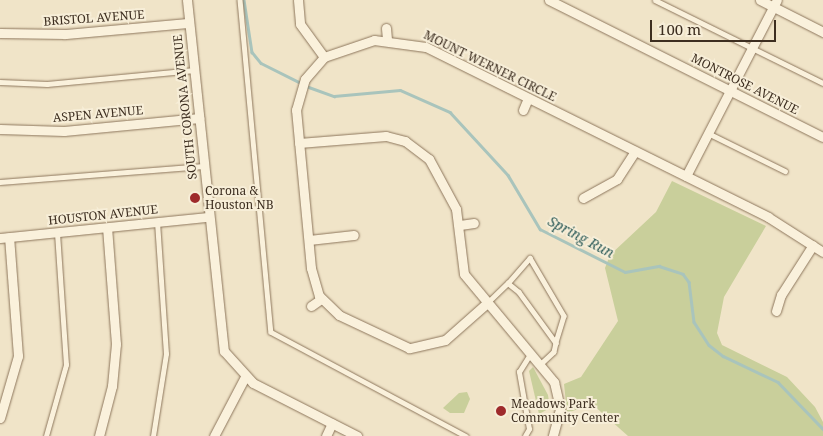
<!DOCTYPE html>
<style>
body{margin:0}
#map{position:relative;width:823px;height:436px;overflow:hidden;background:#f0e4c8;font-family:"Noto Serif",serif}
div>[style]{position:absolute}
.green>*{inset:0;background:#c9cf9b}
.stream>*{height:2.5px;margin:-1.25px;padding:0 1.25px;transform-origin:1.25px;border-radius:1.25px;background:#a9c4bc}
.roads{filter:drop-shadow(0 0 1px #8d765c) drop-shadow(0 0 1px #8d765c)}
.service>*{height:4.5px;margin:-2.25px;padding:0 2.25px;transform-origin:2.25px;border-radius:2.25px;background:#faf1dc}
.minor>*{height:9px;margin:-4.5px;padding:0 4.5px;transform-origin:4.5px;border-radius:4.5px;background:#faf1dc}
.dots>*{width:14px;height:14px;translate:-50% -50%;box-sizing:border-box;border:2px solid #f7eed8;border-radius:50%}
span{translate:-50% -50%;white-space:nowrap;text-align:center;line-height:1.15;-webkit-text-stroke:4px #f7eed8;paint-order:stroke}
.street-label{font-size:12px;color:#3d2e20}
.poi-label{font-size:12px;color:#3d2e20}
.left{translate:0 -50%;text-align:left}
.water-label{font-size:14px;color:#2f5d5a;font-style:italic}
.scale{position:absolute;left:650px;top:20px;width:126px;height:22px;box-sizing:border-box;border:2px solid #3d2e20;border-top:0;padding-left:6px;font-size:15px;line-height:18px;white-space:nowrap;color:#3d2e20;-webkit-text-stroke:4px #f7eed8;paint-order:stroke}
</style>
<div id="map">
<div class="green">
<i style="clip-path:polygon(672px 181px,766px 226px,724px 297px,717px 333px,722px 345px,787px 377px,815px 407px,823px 422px,823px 436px,628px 436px,592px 404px,567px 413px,564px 384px,581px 377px,618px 321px,605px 268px,610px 255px,656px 212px)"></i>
<i style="clip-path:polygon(533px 367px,548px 395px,550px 408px,539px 414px,529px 371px)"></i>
<i style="clip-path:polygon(459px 393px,467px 392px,470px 399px,464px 413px,450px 413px,443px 408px)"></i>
</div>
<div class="stream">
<i style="left:244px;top:0;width:53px;rotate:81.3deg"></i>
<i style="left:252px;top:52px;width:14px;rotate:51deg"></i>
<i style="left:261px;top:63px;width:45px;rotate:26.6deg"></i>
<i style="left:306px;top:86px;width:30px;rotate:20deg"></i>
<i style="left:334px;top:96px;width:66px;rotate:-5.2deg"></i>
<i style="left:400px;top:90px;width:55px;rotate:23.7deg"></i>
<i style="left:450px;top:112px;width:86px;rotate:47.4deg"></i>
<i style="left:508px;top:175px;width:63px;rotate:59.3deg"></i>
<i style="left:540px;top:229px;width:95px;rotate:26.8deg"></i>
<i style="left:625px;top:272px;width:35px;rotate:-10deg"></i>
<i style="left:659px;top:266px;width:25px;rotate:18deg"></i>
<i style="left:683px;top:274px;width:10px;rotate:53deg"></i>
<i style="left:689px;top:282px;width:40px;rotate:82.9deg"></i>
<i style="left:694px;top:322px;width:27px;rotate:57deg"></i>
<i style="left:709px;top:345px;width:18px;rotate:38deg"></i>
<i style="left:723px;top:356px;width:61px;rotate:25.3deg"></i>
<i style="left:778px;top:382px;width:65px;rotate:46.2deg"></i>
</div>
<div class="roads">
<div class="service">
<i style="left:240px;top:0;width:333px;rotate:84.7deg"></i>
<i style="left:271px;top:332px;width:221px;rotate:28.1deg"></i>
<i style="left:655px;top:0;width:187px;rotate:26.3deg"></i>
<i style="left:0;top:82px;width:47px;rotate:2.4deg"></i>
<i style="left:47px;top:84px;width:148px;rotate:-5.4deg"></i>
<i style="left:708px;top:133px;width:86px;rotate:26.3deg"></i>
<i style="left:0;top:182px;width:204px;rotate:-4.5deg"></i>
<i style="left:508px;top:283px;width:33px;rotate:-49deg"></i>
<i style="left:530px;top:258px;width:67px;rotate:59.6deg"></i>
<i style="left:564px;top:316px;width:28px;rotate:107deg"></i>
<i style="left:488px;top:302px;width:28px;rotate:-44deg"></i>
<i style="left:508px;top:283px;width:14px;rotate:39deg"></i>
<i style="left:519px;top:292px;width:63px;rotate:54deg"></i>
<i style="left:556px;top:343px;width:9px;rotate:103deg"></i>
<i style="left:554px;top:352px;width:16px;rotate:137deg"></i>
<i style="left:46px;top:436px;width:74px;rotate:-74.3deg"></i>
<i style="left:66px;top:365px;width:133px;rotate:-93.9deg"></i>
<i style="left:153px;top:436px;width:83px;rotate:-81deg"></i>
<i style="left:166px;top:354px;width:132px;rotate:-93.9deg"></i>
<i style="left:525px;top:436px;width:8px;rotate:-60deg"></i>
<i style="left:529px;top:429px;width:58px;rotate:-100deg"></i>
<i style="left:519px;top:372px;width:22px;rotate:-58deg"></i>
</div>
<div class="minor">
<i style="left:187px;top:0;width:353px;rotate:84deg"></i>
<i style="left:224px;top:351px;width:43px;rotate:47.8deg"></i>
<i style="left:253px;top:383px;width:117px;rotate:27deg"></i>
<i style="left:298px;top:0;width:24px;rotate:85deg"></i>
<i style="left:300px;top:24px;width:41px;rotate:54deg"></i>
<i style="left:549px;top:0;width:306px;rotate:26.6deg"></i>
<i style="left:760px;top:0;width:71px;rotate:26.9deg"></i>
<i style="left:386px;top:28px;width:11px;rotate:85deg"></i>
<i style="left:0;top:33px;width:65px;rotate:0.9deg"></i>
<i style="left:65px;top:34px;width:124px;rotate:-5.1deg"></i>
<i style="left:523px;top:110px;width:13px;rotate:-67deg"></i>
<i style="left:0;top:129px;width:64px;rotate:1.8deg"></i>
<i style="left:64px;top:131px;width:136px;rotate:-5.5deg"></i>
<i style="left:299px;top:143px;width:87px;rotate:-4.6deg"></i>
<i style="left:386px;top:136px;width:20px;rotate:15deg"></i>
<i style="left:405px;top:141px;width:30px;rotate:37deg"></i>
<i style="left:429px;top:159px;width:57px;rotate:61.6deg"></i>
<i style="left:456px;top:209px;width:65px;rotate:83deg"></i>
<i style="left:464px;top:274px;width:141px;rotate:50.2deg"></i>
<i style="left:554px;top:382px;width:28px;rotate:77deg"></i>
<i style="left:560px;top:409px;width:28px;rotate:105deg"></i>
<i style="left:686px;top:176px;width:198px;rotate:-62.7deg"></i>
<i style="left:583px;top:198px;width:39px;rotate:-29deg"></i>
<i style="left:617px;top:179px;width:33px;rotate:-57deg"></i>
<i style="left:460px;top:225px;width:14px;rotate:-8deg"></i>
<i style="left:0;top:238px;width:209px;rotate:-5.8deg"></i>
<i style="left:309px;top:240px;width:45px;rotate:-6.3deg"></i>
<i style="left:487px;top:303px;width:56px;rotate:138.6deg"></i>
<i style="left:445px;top:340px;width:37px;rotate:167deg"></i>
<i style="left:409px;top:348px;width:77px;rotate:-154.8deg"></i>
<i style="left:339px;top:315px;width:28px;rotate:-136deg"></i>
<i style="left:319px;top:296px;width:29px;rotate:-106deg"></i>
<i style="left:311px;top:268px;width:159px;rotate:-95.4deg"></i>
<i style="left:296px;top:110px;width:32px;rotate:-74deg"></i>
<i style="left:305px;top:79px;width:29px;rotate:-49deg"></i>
<i style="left:324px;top:57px;width:53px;rotate:-18.8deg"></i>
<i style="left:374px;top:40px;width:52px;rotate:7.7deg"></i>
<i style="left:426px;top:47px;width:382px;rotate:26.4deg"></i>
<i style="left:768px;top:217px;width:65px;rotate:32.5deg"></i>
<i style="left:311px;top:306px;width:12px;rotate:-35deg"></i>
<i style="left:776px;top:311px;width:17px;rotate:-73deg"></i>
<i style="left:781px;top:295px;width:59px;rotate:-57.4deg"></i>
<i style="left:0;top:418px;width:65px;rotate:-73.8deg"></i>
<i style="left:18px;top:356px;width:119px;rotate:-94.3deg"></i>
<i style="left:99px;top:436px;width:52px;rotate:-75.4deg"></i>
<i style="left:112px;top:386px;width:42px;rotate:-84.6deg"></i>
<i style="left:116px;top:344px;width:116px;rotate:-94.4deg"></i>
<i style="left:214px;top:436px;width:67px;rotate:-62.3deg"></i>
<i style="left:326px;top:436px;width:14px;rotate:-65deg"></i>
</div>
</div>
<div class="dots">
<i style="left:195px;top:198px;background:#9e2a2b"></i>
<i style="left:501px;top:411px;background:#9e2a2b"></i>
</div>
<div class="street-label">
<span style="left:94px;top:18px;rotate:-4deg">BRISTOL AVENUE</span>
<span style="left:490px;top:66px;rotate:26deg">MOUNT WERNER CIRCLE</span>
<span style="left:745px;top:84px;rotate:27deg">MONTROSE AVENUE</span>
<span style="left:185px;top:107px;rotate:-96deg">SOUTH CORONA AVENUE</span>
<span style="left:98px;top:114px;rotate:-5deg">ASPEN AVENUE</span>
<span style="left:103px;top:215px;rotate:-6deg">HOUSTON AVENUE</span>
</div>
<div class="poi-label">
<span class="left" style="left:205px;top:198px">Corona &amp;<br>Houston NB</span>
<span class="left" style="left:511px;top:411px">Meadows Park<br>Community Center</span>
</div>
<div class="water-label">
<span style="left:581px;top:237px;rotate:28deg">Spring Run</span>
</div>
<div class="scale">100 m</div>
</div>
